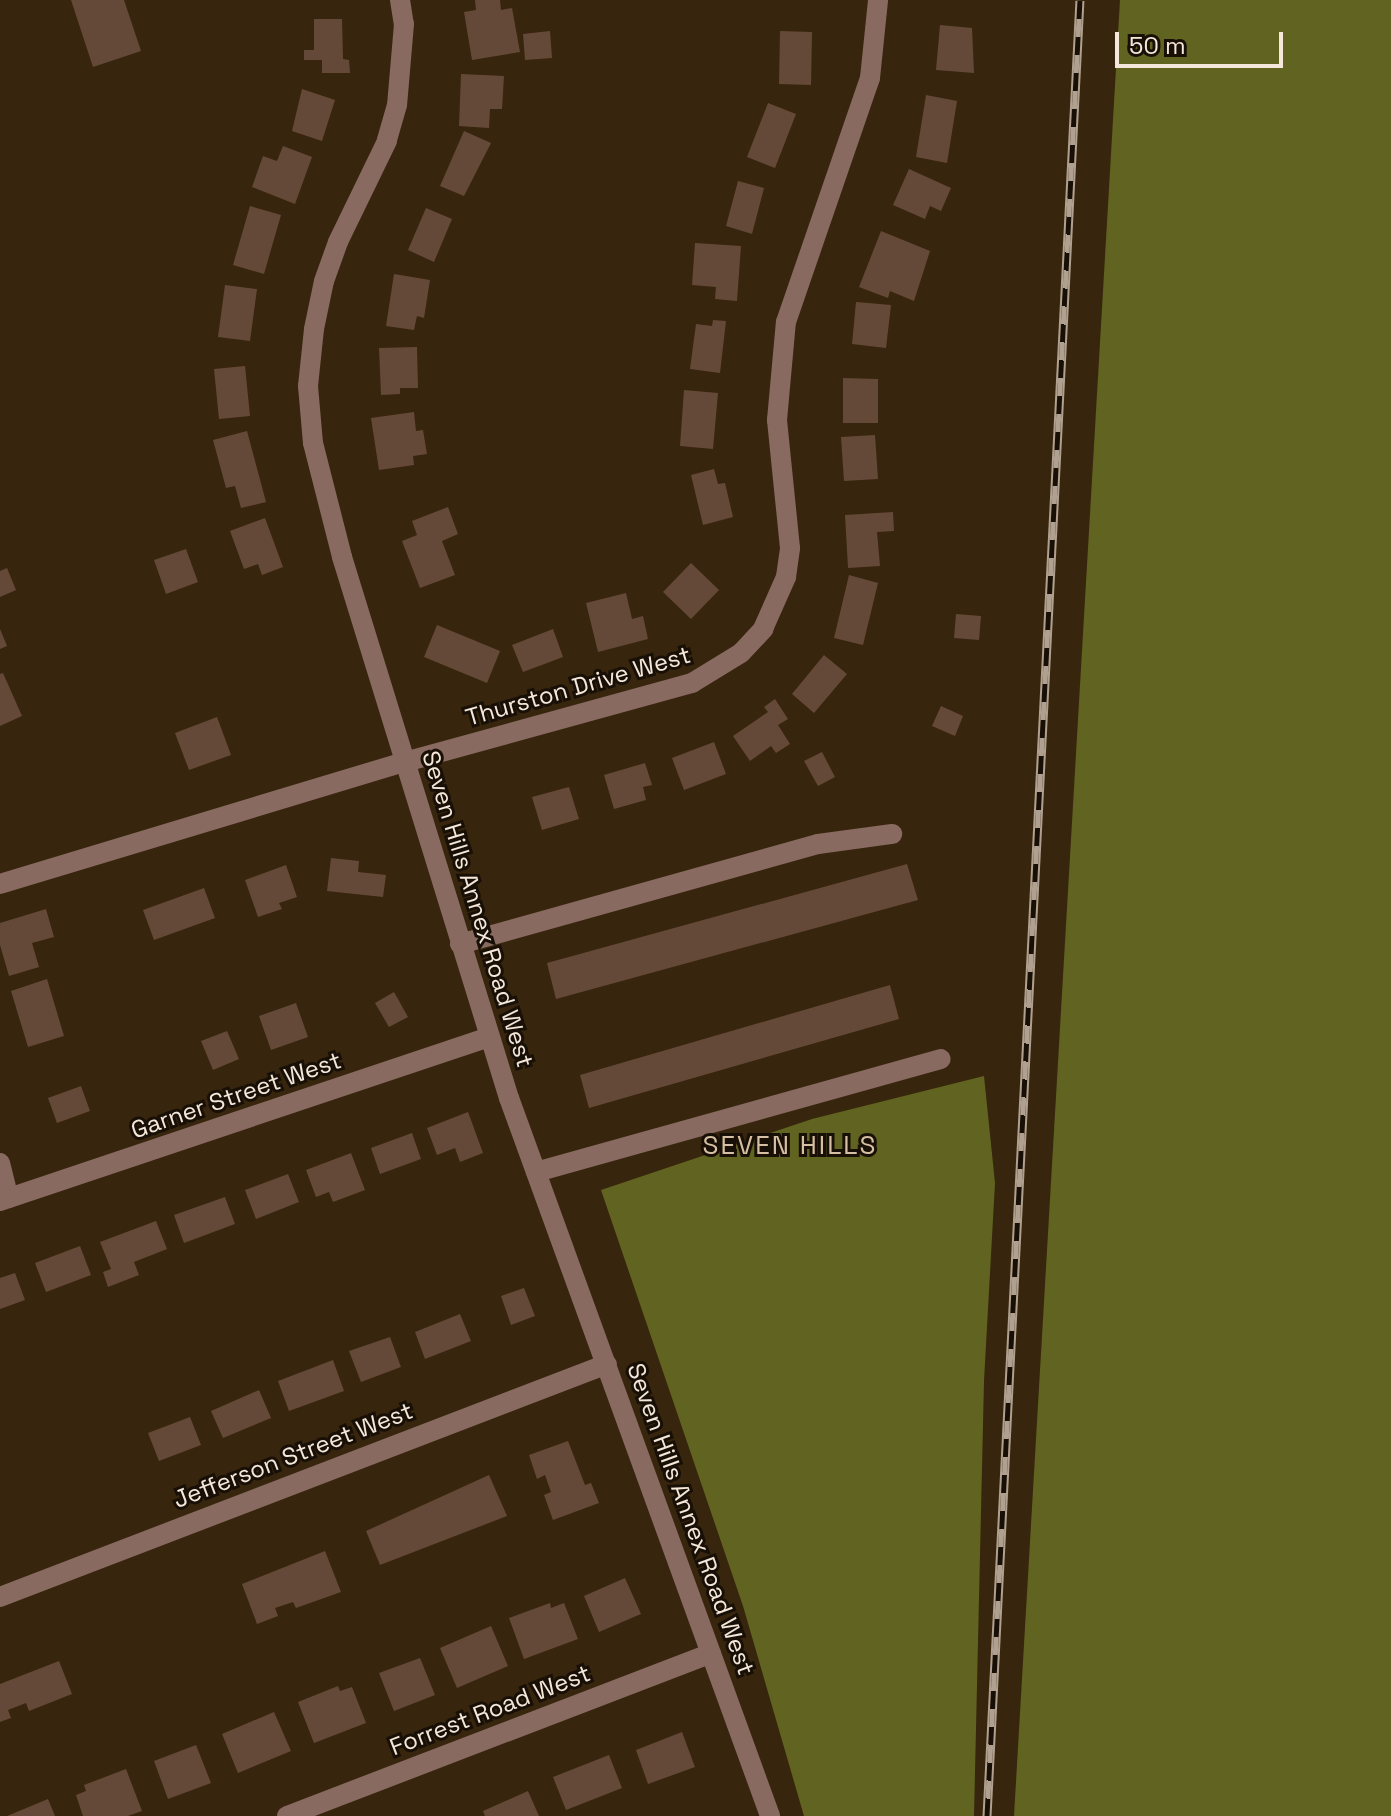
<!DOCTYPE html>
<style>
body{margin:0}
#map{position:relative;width:1391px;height:1816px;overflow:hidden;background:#38250d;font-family:"Space Grotesk",sans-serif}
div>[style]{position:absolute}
.forest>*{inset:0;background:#606420}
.building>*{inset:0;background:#654938}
.minor>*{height:20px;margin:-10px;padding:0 10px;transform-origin:10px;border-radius:10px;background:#886a61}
.rail>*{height:9px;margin-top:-4.5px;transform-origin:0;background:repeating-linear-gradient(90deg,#181006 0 18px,#afa08f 0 36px);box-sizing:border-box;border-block:2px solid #afa08f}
span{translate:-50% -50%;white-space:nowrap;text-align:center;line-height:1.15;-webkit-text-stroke:6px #181006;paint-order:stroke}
.street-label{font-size:24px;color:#f5e8da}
.neighbourhood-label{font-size:26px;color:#d7bfa3;letter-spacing:2px}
.scale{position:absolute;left:1115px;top:32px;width:168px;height:36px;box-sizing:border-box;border:4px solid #f5e8da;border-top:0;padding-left:10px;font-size:24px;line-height:28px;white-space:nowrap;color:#f5e8da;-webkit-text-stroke:6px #181006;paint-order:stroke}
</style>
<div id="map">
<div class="forest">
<i style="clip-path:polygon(1120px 0,1391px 0,1391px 1816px,1014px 1816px)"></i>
<i style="clip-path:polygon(984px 1076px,995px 1183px,984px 1381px,974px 1816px,804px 1816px,743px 1606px,601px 1190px,812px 1119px)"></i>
</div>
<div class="building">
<i style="clip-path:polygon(71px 0,124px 0,141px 51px,93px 67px)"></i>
<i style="clip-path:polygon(475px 0,500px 0,501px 10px,512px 8px,520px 52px,472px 60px,464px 12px,476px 10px)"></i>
<i style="clip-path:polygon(314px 19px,342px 19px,343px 59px,349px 60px,350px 73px,322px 73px,322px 60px,304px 60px,304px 50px,314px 50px)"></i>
<i style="clip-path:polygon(940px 25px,972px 28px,974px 73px,936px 70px)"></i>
<i style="clip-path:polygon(550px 31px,552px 58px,525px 60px,523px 34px)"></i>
<i style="clip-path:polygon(780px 31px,812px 32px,811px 85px,779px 84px)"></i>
<i style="clip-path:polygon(461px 74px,504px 76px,502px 109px,490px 109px,489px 128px,459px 126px)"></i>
<i style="clip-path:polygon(302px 89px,335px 100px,322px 141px,292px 131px)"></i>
<i style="clip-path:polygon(926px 95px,957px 101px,947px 163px,916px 157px)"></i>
<i style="clip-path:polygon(768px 103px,796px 114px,775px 168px,747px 157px)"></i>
<i style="clip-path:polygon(464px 131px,491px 143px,464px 196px,440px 186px)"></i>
<i style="clip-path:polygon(283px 146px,312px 157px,295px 204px,252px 187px,263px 156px,277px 161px)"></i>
<i style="clip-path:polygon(909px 169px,951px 188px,941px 211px,930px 206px,925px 219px,893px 205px)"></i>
<i style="clip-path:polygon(738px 181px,764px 188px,752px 234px,726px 226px)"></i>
<i style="clip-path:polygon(250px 206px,281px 215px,264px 274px,233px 265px)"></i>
<i style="clip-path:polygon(426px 208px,452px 219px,434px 262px,408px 250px)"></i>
<i style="clip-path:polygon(881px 231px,930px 251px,914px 301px,890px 291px,888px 298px,859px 287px)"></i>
<i style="clip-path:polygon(695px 243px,741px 246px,737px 301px,715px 299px,716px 287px,692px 285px)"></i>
<i style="clip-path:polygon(394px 274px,430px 280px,424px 318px,417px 316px,414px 330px,386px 326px)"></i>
<i style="clip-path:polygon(225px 285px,257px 289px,250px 341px,218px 337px)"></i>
<i style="clip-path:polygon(856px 302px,891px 305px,886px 348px,852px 344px)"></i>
<i style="clip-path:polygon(713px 320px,726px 321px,720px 373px,690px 369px,696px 324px,712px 326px)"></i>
<i style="clip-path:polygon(417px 347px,418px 388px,400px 388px,400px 394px,381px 395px,379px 348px)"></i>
<i style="clip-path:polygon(245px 366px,250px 416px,219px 419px,214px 369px)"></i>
<i style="clip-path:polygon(843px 378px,878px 379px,878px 423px,843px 423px)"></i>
<i style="clip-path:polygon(684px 390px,718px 393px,713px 449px,680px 446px)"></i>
<i style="clip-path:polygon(414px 412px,416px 431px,423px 430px,427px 454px,413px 456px,414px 465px,379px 470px,371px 418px)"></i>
<i style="clip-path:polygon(247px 431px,266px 502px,241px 508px,235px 486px,226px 488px,213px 440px)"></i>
<i style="clip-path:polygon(875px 435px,878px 479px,844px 481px,841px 437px)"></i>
<i style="clip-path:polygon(714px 469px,718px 484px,725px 483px,733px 517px,703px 525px,691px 475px)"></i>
<i style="clip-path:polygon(448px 507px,458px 534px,442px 541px,455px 575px,420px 588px,402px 541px,417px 535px,412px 521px)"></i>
<i style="clip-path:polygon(893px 512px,894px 531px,877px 532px,880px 566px,848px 568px,845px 515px)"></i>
<i style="clip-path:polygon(265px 518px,283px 567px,262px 575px,258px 564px,244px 569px,230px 531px)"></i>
<i style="clip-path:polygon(186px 549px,198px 582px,166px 594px,154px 560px)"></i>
<i style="clip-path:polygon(691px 563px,719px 590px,691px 619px,663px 592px)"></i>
<i style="clip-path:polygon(7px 568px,16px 590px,0 597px,0 571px)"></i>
<i style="clip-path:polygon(849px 575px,878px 583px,863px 645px,834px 638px)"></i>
<i style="clip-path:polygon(626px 593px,632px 619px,643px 616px,648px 639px,598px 652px,586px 603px)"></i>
<i style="clip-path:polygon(956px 614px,981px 616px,979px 640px,954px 638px)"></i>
<i style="clip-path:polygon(437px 625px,500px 651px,487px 683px,424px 657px)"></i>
<i style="clip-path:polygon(0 629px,7px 646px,0 649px)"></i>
<i style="clip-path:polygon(553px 629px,563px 657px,523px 672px,512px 645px)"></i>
<i style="clip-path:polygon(824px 655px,847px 674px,814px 713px,792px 694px)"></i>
<i style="clip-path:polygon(3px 673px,22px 716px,0 726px,0 674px)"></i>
<i style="clip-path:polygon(775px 699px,788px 719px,778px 725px,790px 744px,776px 753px,771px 746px,750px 761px,733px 736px,768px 712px,764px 707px)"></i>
<i style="clip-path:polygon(941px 706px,963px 716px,955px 736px,932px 726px)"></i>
<i style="clip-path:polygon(217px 717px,231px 755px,189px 770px,175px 733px)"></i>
<i style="clip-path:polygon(714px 742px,726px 774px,684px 790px,672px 758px)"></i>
<i style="clip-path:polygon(822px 752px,835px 777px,818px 786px,804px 761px)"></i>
<i style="clip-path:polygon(645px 763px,652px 785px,643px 787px,646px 800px,614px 809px,604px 775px)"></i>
<i style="clip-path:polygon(569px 787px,579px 819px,542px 830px,532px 797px)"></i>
<i style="clip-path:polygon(331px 858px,359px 861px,358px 872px,386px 875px,383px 897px,327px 891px)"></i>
<i style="clip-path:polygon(907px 864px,918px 900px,556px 999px,547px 963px)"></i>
<i style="clip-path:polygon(286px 865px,297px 897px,279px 903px,282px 909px,258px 917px,245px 880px)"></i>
<i style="clip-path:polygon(204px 888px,215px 918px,154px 940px,143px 910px)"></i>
<i style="clip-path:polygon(46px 909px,54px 937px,32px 943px,39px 967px,9px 976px,0 945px,0 923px)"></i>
<i style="clip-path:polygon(47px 979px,64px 1036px,28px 1047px,11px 991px)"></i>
<i style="clip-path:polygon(890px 985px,899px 1019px,589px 1108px,580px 1075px)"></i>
<i style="clip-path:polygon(394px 992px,408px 1017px,389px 1027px,375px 1003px)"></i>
<i style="clip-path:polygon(296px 1003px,308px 1037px,271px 1050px,259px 1016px)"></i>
<i style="clip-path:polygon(227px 1031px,239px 1059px,213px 1070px,201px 1041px)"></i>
<i style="clip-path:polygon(81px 1086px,90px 1111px,57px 1123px,48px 1098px)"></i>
<i style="clip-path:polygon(468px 1112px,483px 1153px,460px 1162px,455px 1148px,437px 1155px,427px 1128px)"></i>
<i style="clip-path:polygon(412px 1133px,421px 1159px,380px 1174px,371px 1148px)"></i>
<i style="clip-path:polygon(351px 1153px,365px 1190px,333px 1202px,329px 1192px,316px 1197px,306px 1170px)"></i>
<i style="clip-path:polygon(288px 1174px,299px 1202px,256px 1219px,245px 1190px)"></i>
<i style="clip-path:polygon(225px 1197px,235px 1224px,184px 1243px,174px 1215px)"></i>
<i style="clip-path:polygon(156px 1221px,167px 1249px,134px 1262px,139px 1275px,108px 1287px,103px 1272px,111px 1269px,100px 1242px)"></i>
<i style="clip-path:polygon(80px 1246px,91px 1275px,46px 1292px,35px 1263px)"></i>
<i style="clip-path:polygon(15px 1273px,25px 1300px,0 1309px,0 1278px)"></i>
<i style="clip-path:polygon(524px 1288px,535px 1316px,511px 1325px,501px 1296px)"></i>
<i style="clip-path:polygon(460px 1314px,471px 1341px,425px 1359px,415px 1332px)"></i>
<i style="clip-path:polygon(390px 1337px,401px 1367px,361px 1382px,349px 1351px)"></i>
<i style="clip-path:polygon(333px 1360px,344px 1391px,289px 1411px,278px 1381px)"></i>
<i style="clip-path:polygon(259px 1390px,271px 1418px,223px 1438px,211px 1411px)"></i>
<i style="clip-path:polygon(190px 1417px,201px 1445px,159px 1461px,148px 1433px)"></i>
<i style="clip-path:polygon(568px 1441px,585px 1485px,591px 1483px,599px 1503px,553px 1520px,544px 1495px,551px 1492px,545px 1475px,537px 1479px,529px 1455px)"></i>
<i style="clip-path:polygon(489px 1475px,507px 1516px,380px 1565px,366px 1531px)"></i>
<i style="clip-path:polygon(325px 1551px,341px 1592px,296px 1608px,293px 1602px,275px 1608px,278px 1616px,257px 1624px,242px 1584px)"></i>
<i style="clip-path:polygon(625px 1578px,641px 1614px,599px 1632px,584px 1596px)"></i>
<i style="clip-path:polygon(550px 1603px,551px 1608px,564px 1603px,578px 1639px,524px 1659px,509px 1618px)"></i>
<i style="clip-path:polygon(491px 1626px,508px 1666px,457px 1688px,440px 1648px)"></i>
<i style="clip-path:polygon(420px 1658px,435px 1695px,394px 1711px,379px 1673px)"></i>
<i style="clip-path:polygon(59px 1661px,72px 1694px,29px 1711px,26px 1703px,8px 1710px,11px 1718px,0 1722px,0 1684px)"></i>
<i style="clip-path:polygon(338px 1686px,340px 1691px,352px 1687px,366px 1723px,314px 1743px,298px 1702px)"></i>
<i style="clip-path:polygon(274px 1712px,291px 1751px,238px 1773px,222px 1734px)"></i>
<i style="clip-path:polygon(682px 1732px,695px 1767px,648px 1784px,636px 1750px)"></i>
<i style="clip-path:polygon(196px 1745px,211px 1783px,168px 1799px,154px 1761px)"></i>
<i style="clip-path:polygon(609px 1755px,622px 1788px,566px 1810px,553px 1777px)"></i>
<i style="clip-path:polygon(126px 1769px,142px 1811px,128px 1816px,83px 1816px,76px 1795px,86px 1791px,84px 1785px)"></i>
<i style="clip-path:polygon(528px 1791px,539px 1816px,485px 1816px,483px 1811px)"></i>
<i style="clip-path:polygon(48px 1799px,55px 1816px,7px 1816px)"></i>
</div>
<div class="minor">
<i style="left:400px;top:0;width:24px;rotate:81deg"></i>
<i style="left:404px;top:24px;width:81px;rotate:94.9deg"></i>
<i style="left:397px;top:105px;width:37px;rotate:106deg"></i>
<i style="left:387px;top:141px;width:112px;rotate:115.9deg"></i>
<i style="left:338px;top:242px;width:41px;rotate:109.7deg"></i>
<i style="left:324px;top:281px;width:49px;rotate:101.8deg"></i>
<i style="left:314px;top:329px;width:57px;rotate:96deg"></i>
<i style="left:308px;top:386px;width:57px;rotate:85deg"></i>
<i style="left:313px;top:443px;width:118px;rotate:75.7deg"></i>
<i style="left:342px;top:557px;width:566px;rotate:72.85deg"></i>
<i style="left:509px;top:1098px;width:764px;rotate:70.02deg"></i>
<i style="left:0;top:884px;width:423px;rotate:-16.8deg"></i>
<i style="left:405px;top:762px;width:298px;rotate:-15.4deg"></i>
<i style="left:692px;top:683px;width:57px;rotate:-31.5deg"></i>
<i style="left:741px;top:653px;width:33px;rotate:-47deg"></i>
<i style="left:763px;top:629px;width:57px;rotate:-66.1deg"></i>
<i style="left:786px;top:577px;width:29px;rotate:-82deg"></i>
<i style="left:790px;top:548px;width:129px;rotate:-95.8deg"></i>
<i style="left:777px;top:420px;width:98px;rotate:-84.8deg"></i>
<i style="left:786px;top:322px;width:258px;rotate:-71deg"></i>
<i style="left:870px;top:78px;width:78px;rotate:-84.1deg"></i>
<i style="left:460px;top:944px;width:372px;rotate:-15.6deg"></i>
<i style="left:818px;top:844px;width:75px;rotate:-7.7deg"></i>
<i style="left:0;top:1163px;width:36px;rotate:76deg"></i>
<i style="left:536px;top:1172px;width:420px;rotate:-15.6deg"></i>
<i style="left:0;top:1201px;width:516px;rotate:-18.54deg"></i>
<i style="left:0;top:1597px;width:650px;rotate:-21deg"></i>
<i style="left:287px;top:1816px;width:454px;rotate:-21deg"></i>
</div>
<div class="rail">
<i style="left:987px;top:1816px;width:1818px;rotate:-87.07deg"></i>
</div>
<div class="street-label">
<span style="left:578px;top:686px;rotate:-16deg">Thurston Drive West</span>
<span style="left:478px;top:909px;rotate:73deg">Seven Hills Annex Road West</span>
<span style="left:236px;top:1095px;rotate:-19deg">Garner Street West</span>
<span style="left:293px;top:1455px;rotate:-21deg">Jefferson Street West</span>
<span style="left:691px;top:1519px;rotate:70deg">Seven Hills Annex Road West</span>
<span style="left:490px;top:1710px;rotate:-21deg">Forrest Road West</span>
</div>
<div class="neighbourhood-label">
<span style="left:790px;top:1146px">SEVEN HILLS</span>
</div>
<div class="scale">50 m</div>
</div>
